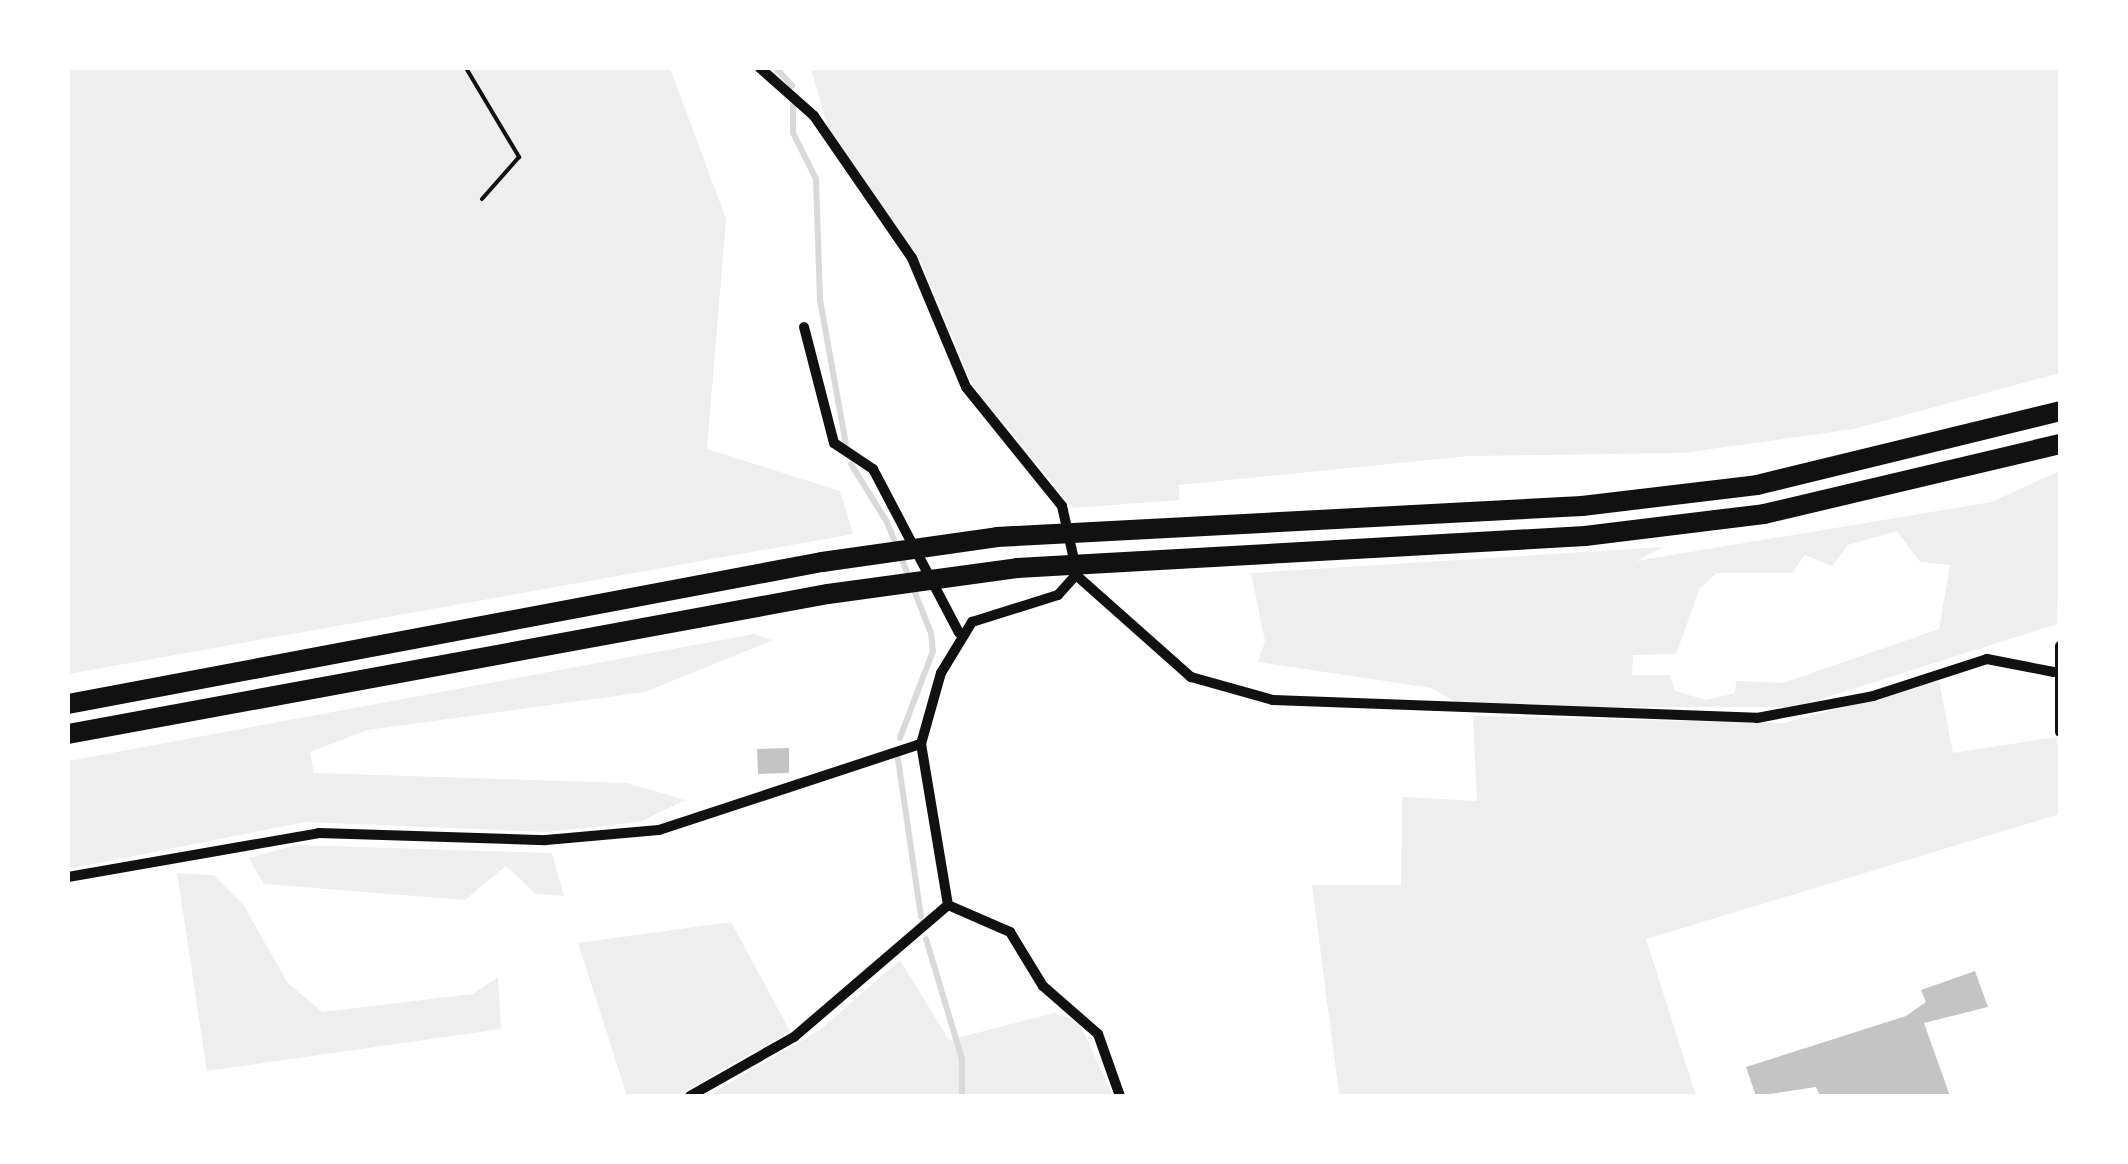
<!DOCTYPE html>
<style>
body{margin:0}
#map{position:relative;width:2128px;height:1164px;overflow:hidden;background:#fff;font-family:"Alegreya Sans",sans-serif}
div>[style]{position:absolute}
.green>*{inset:0;background:#eee}
.stream>*{height:6px;margin:-3px;padding:0 3px;transform-origin:3px;border-radius:3px;background:#d9d9d9}
.building>*{inset:0;background:#c4c4c4}
.path>*{height:4px;margin:-2px;padding:0 2px;transform-origin:2px;border-radius:2px;background:#111}
.minor>*{height:10px;margin:-5px;padding:0 5px;transform-origin:5px;border-radius:5px;background:#111}
.motorway>*{height:20px;margin:-10px;padding:0 10px;transform-origin:10px;border-radius:10px;background:#111}
span{translate:-50% -50%;white-space:nowrap;text-align:center;line-height:1.15;-webkit-text-stroke:10px #fff;paint-order:stroke}
.frame{position:absolute;inset:0;border:70px solid #fff;pointer-events:none}
</style>
<div id="map">
<div class="green">
<i style="clip-path:polygon(68px 68px,670px 68px,726px 219px,707px 449px,840px 491px,853px 534px,68px 674px)"></i>
<i style="clip-path:polygon(811px 68px,2060px 68px,2060px 373px,1854px 429px,1683px 453px,1469px 456px,1179px 485px,1179px 500px,1073px 508px,972px 384px,919px 258px,830px 136px)"></i>
<i style="clip-path:polygon(evenodd,2060px 471px,2057px 624px,1796px 707px,1464px 707px,1431px 688px,1258px 662px,1265px 641px,1251px 573px,1663px 547px,1636px 561px,1991px 502px,2060px 471px,1897px 531px,1920px 562px,1950px 565px,1939px 629px,1783px 683px,1736px 681px,1735px 693px,1706px 700px,1675px 691px,1670px 675px,1632px 675px,1633px 655px,1676px 654px,1700px 588px,1717px 573px,1792px 573px,1805px 555px,1832px 566px,1848px 545px,1897px 531px)"></i>
<i style="clip-path:polygon(754px 634px,773px 640px,645px 692px,368px 730px,310px 752px,314px 773px,627px 783px,685px 800px,640px 822px,546px 832px,305px 822px,68px 869px,68px 761px)"></i>
<i style="clip-path:polygon(1939px 681px,1953px 753px,2057px 737px,2060px 814px,1646px 939px,1696px 1096px,1331px 1096px,1339px 1094px,1312px 885px,1401px 885px,1402px 797px,1477px 801px,1473px 716px,1784px 723px)"></i>
<i style="clip-path:polygon(295px 845px,552px 853px,564px 896px,536px 894px,506px 866px,465px 900px,264px 884px,249px 858px)"></i>
<i style="clip-path:polygon(177px 873px,214px 875px,243px 904px,287px 982px,322px 1012px,473px 994px,498px 977px,501px 1029px,207px 1071px)"></i>
<i style="clip-path:polygon(731px 922px,790px 1031px,676px 1096px,627px 1096px,578px 943px)"></i>
<i style="clip-path:polygon(900px 960px,949px 1040px,1054px 1013px,1078px 1020px,1113px 1096px,707px 1096px,821px 1029px)"></i>
</div>
<div class="stream">
<i style="left:776px;top:68px;width:24px;rotate:48deg"></i>
<i style="left:793px;top:106px;width:27px;rotate:90deg"></i>
<i style="left:793px;top:133px;width:51px;rotate:63.4deg"></i>
<i style="left:816px;top:179px;width:121px;rotate:88.1deg"></i>
<i style="left:820px;top:300px;width:146px;rotate:79.8deg"></i>
<i style="left:851px;top:464px;width:68px;rotate:58.2deg"></i>
<i style="left:887px;top:522px;width:119px;rotate:68.4deg"></i>
<i style="left:931px;top:633px;width:18px;rotate:84deg"></i>
<i style="left:933px;top:651px;width:93px;rotate:110.8deg"></i>
<i style="left:898px;top:759px;width:159px;rotate:81.7deg"></i>
<i style="left:926px;top:939px;width:125px;rotate:73.3deg"></i>
<i style="left:962px;top:1059px;width:37px;rotate:90deg"></i>
</div>
<div class="building">
<i style="clip-path:polygon(789px 748px,789px 773px,758px 774px,757px 749px)"></i>
<i style="clip-path:polygon(1975px 971px,1988px 1007px,1924px 1023px,1950px 1096px,1820px 1096px,1816px 1087px,1756px 1096px,1746px 1067px,1906px 1016px,1926px 1002px,1921px 990px)"></i>
</div>
<div class="path">
<i style="left:466px;top:68px;width:104px;rotate:59.2deg"></i>
<i style="left:519px;top:157px;width:56px;rotate:131.4deg"></i>
</div>
<div class="minor">
<i style="left:760px;top:68px;width:72px;rotate:41.6deg"></i>
<i style="left:814px;top:116px;width:173px;rotate:55.4deg"></i>
<i style="left:912px;top:258px;width:140px;rotate:67.3deg"></i>
<i style="left:966px;top:387px;width:153px;rotate:51.1deg"></i>
<i style="left:1062px;top:506px;width:59px;rotate:77.4deg"></i>
<i style="left:804px;top:327px;width:120px;rotate:75.5deg"></i>
<i style="left:834px;top:443px;width:47px;rotate:33.7deg"></i>
<i style="left:873px;top:469px;width:185px;rotate:62.3deg"></i>
<i style="left:2060px;top:646px;width:86px;rotate:90deg"></i>
<i style="left:68px;top:877px;width:255px;rotate:-9.9deg"></i>
<i style="left:319px;top:833px;width:227px;rotate:1.8deg"></i>
<i style="left:546px;top:840px;width:113px;rotate:-5.1deg"></i>
<i style="left:659px;top:830px;width:276px;rotate:-18.2deg"></i>
<i style="left:948px;top:905px;width:68px;rotate:23.5deg"></i>
<i style="left:1010px;top:932px;width:63px;rotate:58.6deg"></i>
<i style="left:1043px;top:986px;width:73px;rotate:41.1deg"></i>
<i style="left:1098px;top:1034px;width:66px;rotate:70.5deg"></i>
<i style="left:690px;top:1096px;width:120px;rotate:-29.6deg"></i>
<i style="left:794px;top:1037px;width:203px;rotate:-40.6deg"></i>
<i style="left:948px;top:905px;width:163px;rotate:-99.5deg"></i>
<i style="left:921px;top:744px;width:74px;rotate:-74.3deg"></i>
<i style="left:941px;top:673px;width:60px;rotate:-58.7deg"></i>
<i style="left:972px;top:622px;width:90px;rotate:-17.4deg"></i>
<i style="left:1058px;top:595px;width:27px;rotate:-48deg"></i>
<i style="left:1076px;top:575px;width:154px;rotate:41.6deg"></i>
<i style="left:1191px;top:677px;width:85px;rotate:15.7deg"></i>
<i style="left:1273px;top:700px;width:484px;rotate:2.1deg"></i>
<i style="left:1757px;top:718px;width:118px;rotate:-10.7deg"></i>
<i style="left:1873px;top:696px;width:120px;rotate:-18deg"></i>
<i style="left:1987px;top:659px;width:68px;rotate:11deg"></i>
</div>
<div class="motorway">
<i style="left:68px;top:704px;width:767px;rotate:-10.67deg"></i>
<i style="left:822px;top:562px;width:177px;rotate:-8.1deg"></i>
<i style="left:997px;top:537px;width:586px;rotate:-3.03deg"></i>
<i style="left:1582px;top:506px;width:176px;rotate:-6.8deg"></i>
<i style="left:1757px;top:485px;width:312px;rotate:-13.7deg"></i>
<i style="left:68px;top:734px;width:773px;rotate:-10.44deg"></i>
<i style="left:828px;top:594px;width:191px;rotate:-7.8deg"></i>
<i style="left:1017px;top:568px;width:569px;rotate:-3.22deg"></i>
<i style="left:1585px;top:536px;width:180px;rotate:-7deg"></i>
<i style="left:1764px;top:514px;width:304px;rotate:-13.3deg"></i>
</div>
<div class="frame"></div>
</div>
